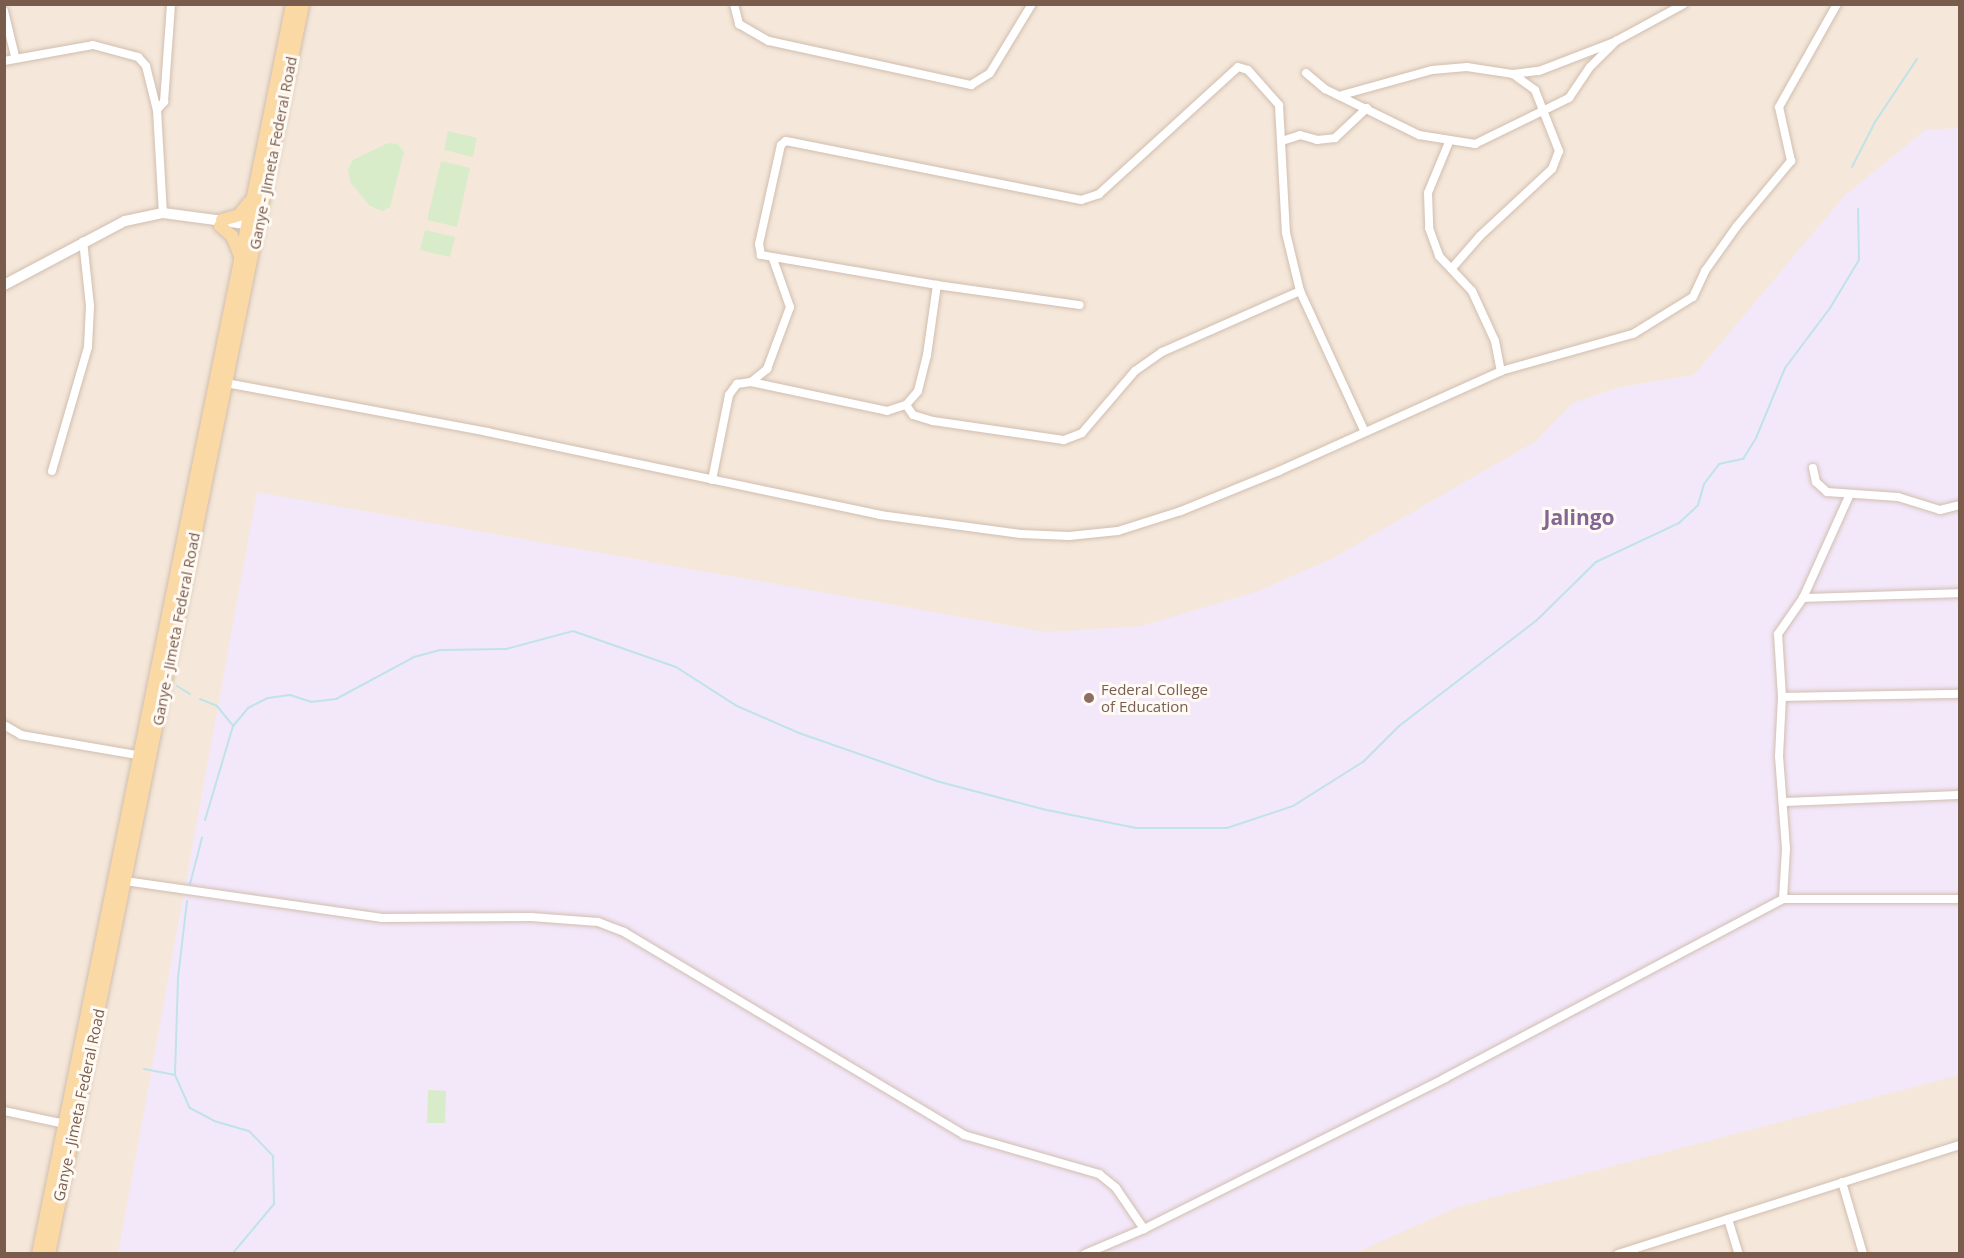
<!DOCTYPE html>
<style>
body{margin:0}
#map{position:relative;width:1964px;height:1258px;overflow:hidden;background:#fdf6ec;font-family:"Open Sans",sans-serif}
div>[style]{position:absolute}
.residential>*{inset:0;background:#f5e8da}
.education>*{inset:0;background:#f3e8fa}
.green>*{inset:0;background:#d8ecc9}
.stream>*{height:2px;margin:-1px;padding:0 1px;transform-origin:1px;border-radius:1px;background:#bfe3e8}
.roads{filter:drop-shadow(0 0 2px #d1beb0) drop-shadow(0 0 2px #d1beb0)}
.street>*{height:8px;margin:-4px;padding:0 4px;transform-origin:4px;border-radius:4px;background:#fff}
.secondary>*{height:10px;margin:-5px;padding:0 5px;transform-origin:5px;border-radius:5px;background:#fff}
.primary>*{height:12px;margin:-6px;padding:0 6px;transform-origin:6px;border-radius:6px;background:#fbd9a5}
.dots>*{width:16px;height:16px;translate:-50% -50%;box-sizing:border-box;border:3px solid #fffaf3;border-radius:50%}
span{translate:-50% -50%;white-space:nowrap;text-align:center;line-height:1.15;-webkit-text-stroke:6px #fffaf3;paint-order:stroke}
.street-label{font-size:15px;color:#7a5c4d}
.education-label{font-size:15px;color:#785e54}
.left{translate:0 -50%;text-align:left}
.district-label{font-size:21px;color:#846695;font-weight:700}
.frame{position:absolute;inset:0;border:6px solid #7a5c4d;pointer-events:none}
</style>
<div id="map">
<div class="residential">
<i style="clip-path:polygon(5px 5px,1959px 5px,1959px 1253px,5px 1253px)"></i>
</div>
<div class="education">
<i style="clip-path:polygon(1959px 128px,1959px 1075px,1483px 1200px,1453px 1209px,1355px 1253px,118px 1254px,257px 492px,1046px 632px,1142px 626px,1259px 591px,1333px 558px,1536px 441px,1573px 403px,1620px 387px,1694px 375px,1845px 195px,1925px 130px)"></i>
</div>
<div class="green">
<i style="clip-path:polygon(448px 131px,477px 138px,473px 157px,444px 150px)"></i>
<i style="clip-path:polygon(388px 143px,398px 144px,404px 152px,390px 207px,383px 211px,370px 206px,350px 182px,348px 169px,353px 160px)"></i>
<i style="clip-path:polygon(441px 161px,470px 168px,457px 227px,427px 220px)"></i>
<i style="clip-path:polygon(425px 230px,455px 237px,450px 257px,420px 250px)"></i>
<i style="clip-path:polygon(428px 1090px,446px 1091px,445px 1123px,427px 1123px)"></i>
</div>
<div class="stream">
<i style="left:1852px;top:167px;width:51px;rotate:-62.9deg"></i>
<i style="left:1875px;top:122px;width:76px;rotate:-56.3deg"></i>
<i style="left:177px;top:686px;width:15px;rotate:32deg"></i>
<i style="left:200px;top:699px;width:18px;rotate:22deg"></i>
<i style="left:217px;top:706px;width:26px;rotate:51deg"></i>
<i style="left:205px;top:820px;width:98px;rotate:-73.4deg"></i>
<i style="left:233px;top:726px;width:23px;rotate:-50deg"></i>
<i style="left:248px;top:708px;width:22px;rotate:-27deg"></i>
<i style="left:268px;top:698px;width:22px;rotate:-8deg"></i>
<i style="left:290px;top:695px;width:22px;rotate:18deg"></i>
<i style="left:311px;top:702px;width:25px;rotate:-7deg"></i>
<i style="left:336px;top:699px;width:89px;rotate:-28.3deg"></i>
<i style="left:414px;top:657px;width:27px;rotate:-15deg"></i>
<i style="left:440px;top:650px;width:66px;rotate:-0.9deg"></i>
<i style="left:506px;top:649px;width:69px;rotate:-15deg"></i>
<i style="left:573px;top:631px;width:109px;rotate:19.3deg"></i>
<i style="left:676px;top:667px;width:72px;rotate:32.6deg"></i>
<i style="left:737px;top:706px;width:68px;rotate:23.5deg"></i>
<i style="left:799px;top:733px;width:149px;rotate:19.2deg"></i>
<i style="left:940px;top:782px;width:106px;rotate:14.8deg"></i>
<i style="left:1042px;top:809px;width:96px;rotate:11.4deg"></i>
<i style="left:1136px;top:828px;width:91px"></i>
<i style="left:1227px;top:828px;width:70px;rotate:-18.4deg"></i>
<i style="left:1293px;top:806px;width:83px;rotate:-32.2deg"></i>
<i style="left:1363px;top:762px;width:51px;rotate:-45deg"></i>
<i style="left:1399px;top:726px;width:174px;rotate:-37.5deg"></i>
<i style="left:1537px;top:620px;width:83px;rotate:-44.5deg"></i>
<i style="left:1596px;top:562px;width:92px;rotate:-25.2deg"></i>
<i style="left:1679px;top:523px;width:26px;rotate:-43deg"></i>
<i style="left:1698px;top:505px;width:22px;rotate:-74deg"></i>
<i style="left:1704px;top:484px;width:25px;rotate:-53deg"></i>
<i style="left:1719px;top:464px;width:25px;rotate:-12deg"></i>
<i style="left:1743px;top:459px;width:25px;rotate:-58deg"></i>
<i style="left:1756px;top:438px;width:76px;rotate:-67.5deg"></i>
<i style="left:1785px;top:368px;width:75px;rotate:-53.1deg"></i>
<i style="left:1830px;top:308px;width:56px;rotate:-58.9deg"></i>
<i style="left:1859px;top:260px;width:51px;rotate:-91.1deg"></i>
<i style="left:190px;top:884px;width:48px;rotate:-75.4deg"></i>
<i style="left:187px;top:901px;width:78px;rotate:96.7deg"></i>
<i style="left:178px;top:978px;width:97px;rotate:91.8deg"></i>
<i style="left:175px;top:1075px;width:36px;rotate:66deg"></i>
<i style="left:190px;top:1108px;width:27px;rotate:28deg"></i>
<i style="left:214px;top:1121px;width:36px;rotate:16deg"></i>
<i style="left:249px;top:1131px;width:35px;rotate:46deg"></i>
<i style="left:273px;top:1156px;width:48px;rotate:88.8deg"></i>
<i style="left:274px;top:1204px;width:65px;rotate:130deg"></i>
<i style="left:144px;top:1069px;width:32px;rotate:11deg"></i>
</div>
<div class="roads">
<div class="street">
<i style="left:734px;top:4px;width:21px;rotate:76deg"></i>
<i style="left:739px;top:24px;width:34px;rotate:30deg"></i>
<i style="left:769px;top:41px;width:207px;rotate:12.3deg"></i>
<i style="left:971px;top:85px;width:22px;rotate:-32deg"></i>
<i style="left:990px;top:73px;width:81px;rotate:-58.7deg"></i>
<i style="left:4px;top:11px;width:46px;rotate:76.3deg"></i>
<i style="left:4px;top:61px;width:90px;rotate:-10.2deg"></i>
<i style="left:93px;top:45px;width:47px;rotate:14.9deg"></i>
<i style="left:138px;top:57px;width:12px;rotate:48deg"></i>
<i style="left:146px;top:66px;width:45px;rotate:76deg"></i>
<i style="left:157px;top:110px;width:103px;rotate:86.7deg"></i>
<i style="left:1306px;top:73px;width:25px;rotate:40deg"></i>
<i style="left:1325px;top:89px;width:105px;rotate:26.1deg"></i>
<i style="left:1419px;top:135px;width:57px;rotate:9.1deg"></i>
<i style="left:1475px;top:144px;width:105px;rotate:-26.1deg"></i>
<i style="left:1569px;top:98px;width:37px;rotate:-56deg"></i>
<i style="left:1590px;top:67px;width:37px;rotate:-45deg"></i>
<i style="left:1616px;top:41px;width:77px;rotate:-28.6deg"></i>
<i style="left:1513px;top:74px;width:26px;rotate:-7deg"></i>
<i style="left:1539px;top:71px;width:80px;rotate:-21.1deg"></i>
<i style="left:1342px;top:95px;width:93px;rotate:-15.5deg"></i>
<i style="left:1432px;top:70px;width:35px;rotate:-5deg"></i>
<i style="left:1467px;top:67px;width:47px;rotate:8.7deg"></i>
<i style="left:1513px;top:74px;width:27px;rotate:36deg"></i>
<i style="left:1535px;top:90px;width:66px;rotate:68.5deg"></i>
<i style="left:1559px;top:151px;width:19px;rotate:111deg"></i>
<i style="left:1552px;top:169px;width:98px;rotate:137.1deg"></i>
<i style="left:1480px;top:236px;width:41px;rotate:131.1deg"></i>
<i style="left:157px;top:110px;width:11px;rotate:-49deg"></i>
<i style="left:164px;top:102px;width:98px;rotate:-85.9deg"></i>
<i style="left:1282px;top:141px;width:19px;rotate:-18deg"></i>
<i style="left:1300px;top:135px;width:18px;rotate:16deg"></i>
<i style="left:1317px;top:140px;width:18px;rotate:-6deg"></i>
<i style="left:1335px;top:138px;width:44px;rotate:-43.2deg"></i>
<i style="left:1449px;top:142px;width:55px;rotate:112.4deg"></i>
<i style="left:1428px;top:193px;width:35px;rotate:88deg"></i>
<i style="left:1429px;top:228px;width:30px;rotate:70deg"></i>
<i style="left:1439px;top:256px;width:48px;rotate:46.7deg"></i>
<i style="left:1472px;top:291px;width:55px;rotate:65.3deg"></i>
<i style="left:1495px;top:341px;width:31px;rotate:79deg"></i>
<i style="left:937px;top:285px;width:144px;rotate:8deg"></i>
<i style="left:751px;top:382px;width:21px;rotate:-39deg"></i>
<i style="left:767px;top:369px;width:66px;rotate:-69.6deg"></i>
<i style="left:790px;top:307px;width:51px;rotate:-109.5deg"></i>
<i style="left:226px;top:383px;width:266px;rotate:10.6deg"></i>
<i style="left:487px;top:432px;width:402px;rotate:11.9deg"></i>
<i style="left:880px;top:515px;width:142px;rotate:7.7deg"></i>
<i style="left:1021px;top:534px;width:48px;rotate:2.4deg"></i>
<i style="left:1069px;top:536px;width:49px;rotate:-5.8deg"></i>
<i style="left:1118px;top:531px;width:66px;rotate:-17.6deg"></i>
<i style="left:1181px;top:511px;width:106px;rotate:-22.2deg"></i>
<i style="left:1279px;top:471px;width:243px;rotate:-24.2deg"></i>
<i style="left:1501px;top:371px;width:137px;rotate:-15.7deg"></i>
<i style="left:1633px;top:334px;width:70px;rotate:-31.7deg"></i>
<i style="left:1693px;top:297px;width:29px;rotate:-65deg"></i>
<i style="left:1705px;top:271px;width:55px;rotate:-54.6deg"></i>
<i style="left:1737px;top:226px;width:85px;rotate:-50.3deg"></i>
<i style="left:1791px;top:161px;width:55px;rotate:-102.5deg"></i>
<i style="left:1779px;top:107px;width:118px;rotate:-60.6deg"></i>
<i style="left:906px;top:405px;width:12px;rotate:55deg"></i>
<i style="left:913px;top:415px;width:21px;rotate:17deg"></i>
<i style="left:933px;top:421px;width:132px;rotate:8.3deg"></i>
<i style="left:1064px;top:440px;width:19px;rotate:-21deg"></i>
<i style="left:1082px;top:433px;width:82px;rotate:-49.5deg"></i>
<i style="left:1135px;top:371px;width:33px;rotate:-35deg"></i>
<i style="left:1162px;top:352px;width:151px;rotate:-23.8deg"></i>
<i style="left:1813px;top:468px;width:14px;rotate:78deg"></i>
<i style="left:1816px;top:482px;width:15px;rotate:42deg"></i>
<i style="left:1827px;top:492px;width:71px;rotate:4deg"></i>
<i style="left:1898px;top:497px;width:44px;rotate:17.2deg"></i>
<i style="left:1940px;top:510px;width:21px;rotate:-14deg"></i>
<i style="left:52px;top:471px;width:129px;rotate:-73.8deg"></i>
<i style="left:88px;top:347px;width:41px;rotate:-87.2deg"></i>
<i style="left:90px;top:306px;width:65px;rotate:-96.1deg"></i>
<i style="left:712px;top:480px;width:87px;rotate:-78.7deg"></i>
<i style="left:729px;top:395px;width:14px;rotate:-54deg"></i>
<i style="left:737px;top:384px;width:14px;rotate:-8deg"></i>
<i style="left:751px;top:382px;width:139px;rotate:12deg"></i>
<i style="left:887px;top:411px;width:20px;rotate:-18deg"></i>
<i style="left:906px;top:405px;width:18px;rotate:-49deg"></i>
<i style="left:918px;top:391px;width:37px;rotate:-76deg"></i>
<i style="left:927px;top:355px;width:71px;rotate:-81.9deg"></i>
<i style="left:937px;top:285px;width:179px;rotate:-170.3deg"></i>
<i style="left:761px;top:255px;width:11px;rotate:-100deg"></i>
<i style="left:759px;top:244px;width:101px;rotate:-77.5deg"></i>
<i style="left:781px;top:145px;width:6px;rotate:-39deg"></i>
<i style="left:786px;top:141px;width:301px;rotate:11.3deg"></i>
<i style="left:1081px;top:200px;width:19px;rotate:-18deg"></i>
<i style="left:1099px;top:194px;width:188px;rotate:-42.4deg"></i>
<i style="left:1238px;top:67px;width:10px;rotate:17deg"></i>
<i style="left:1248px;top:70px;width:47px;rotate:48.5deg"></i>
<i style="left:1279px;top:105px;width:128px;rotate:86.9deg"></i>
<i style="left:1286px;top:233px;width:60px;rotate:76.4deg"></i>
<i style="left:1300px;top:291px;width:155px;rotate:65.3deg"></i>
<i style="left:1803px;top:598px;width:157px;rotate:-1.8deg"></i>
<i style="left:1782px;top:697px;width:178px;rotate:-1deg"></i>
<i style="left:4px;top:725px;width:20px;rotate:30deg"></i>
<i style="left:21px;top:735px;width:124px;rotate:9.8deg"></i>
<i style="left:1783px;top:802px;width:177px;rotate:-2.3deg"></i>
<i style="left:125px;top:881px;width:260px;rotate:8.2deg"></i>
<i style="left:382px;top:918px;width:149px;rotate:-0.4deg"></i>
<i style="left:531px;top:917px;width:67px;rotate:4.3deg"></i>
<i style="left:598px;top:922px;width:28px;rotate:21deg"></i>
<i style="left:624px;top:932px;width:396px;rotate:30.8deg"></i>
<i style="left:964px;top:1135px;width:141px;rotate:16.1deg"></i>
<i style="left:1099px;top:1174px;width:22px;rotate:39deg"></i>
<i style="left:1116px;top:1188px;width:50px;rotate:55.7deg"></i>
<i style="left:1783px;top:899px;width:50px;rotate:-86.6deg"></i>
<i style="left:1786px;top:849px;width:93px;rotate:-94.3deg"></i>
<i style="left:1779px;top:756px;width:59px;rotate:-87.1deg"></i>
<i style="left:1782px;top:697px;width:63px;rotate:-93.6deg"></i>
<i style="left:1778px;top:634px;width:44px;rotate:-55.2deg"></i>
<i style="left:1803px;top:598px;width:112px;rotate:-65.7deg"></i>
<i style="left:4px;top:1111px;width:62px;rotate:12deg"></i>
<i style="left:1842px;top:1182px;width:75px;rotate:73.7deg"></i>
<i style="left:1728px;top:1219px;width:37px;rotate:73deg"></i>
<i style="left:1085px;top:1254px;width:64px;rotate:-23deg"></i>
<i style="left:1144px;top:1229px;width:337px;rotate:-26.6deg"></i>
<i style="left:1445px;top:1078px;width:382px;rotate:-27.9deg"></i>
<i style="left:1783px;top:899px;width:177px"></i>
<i style="left:1618px;top:1254px;width:359px;rotate:-17.7deg"></i>
</div>
<div class="secondary">
<i style="left:4px;top:285px;width:137px;rotate:-27.9deg"></i>
<i style="left:125px;top:221px;width:39px;rotate:-12deg"></i>
<i style="left:163px;top:213px;width:91px;rotate:7.6deg"></i>
</div>
<div class="primary">
<i style="left:222px;top:220px;width:18px;rotate:-16deg"></i>
<i style="left:239px;top:215px;width:16px;rotate:-52deg"></i>
<i style="left:220px;top:226px;width:16px;rotate:40deg"></i>
<i style="left:232px;top:236px;width:22px;rotate:68deg"></i>
<i style="left:38px;top:1254px;width:1276px;rotate:-78.51deg"></i>
<i style="left:49px;top:1254px;width:1276px;rotate:-78.51deg"></i>
</div>
</div>
<div class="dots">
<i style="left:1089px;top:698px;background:#8d6e63"></i>
</div>
<div class="street-label">
<span style="left:273px;top:153px;rotate:-79deg">Ganye - Jimeta Federal Road</span>
<span style="left:176px;top:629px;rotate:-79deg">Ganye - Jimeta Federal Road</span>
<span style="left:79px;top:1105px;rotate:-78deg">Ganye - Jimeta Federal Road</span>
</div>
<div class="education-label">
<span class="left" style="left:1101px;top:698px">Federal College<br>of Education</span>
</div>
<div class="district-label">
<span style="left:1579px;top:517px">Jalingo</span>
</div>
<div class="frame"></div>
</div>
